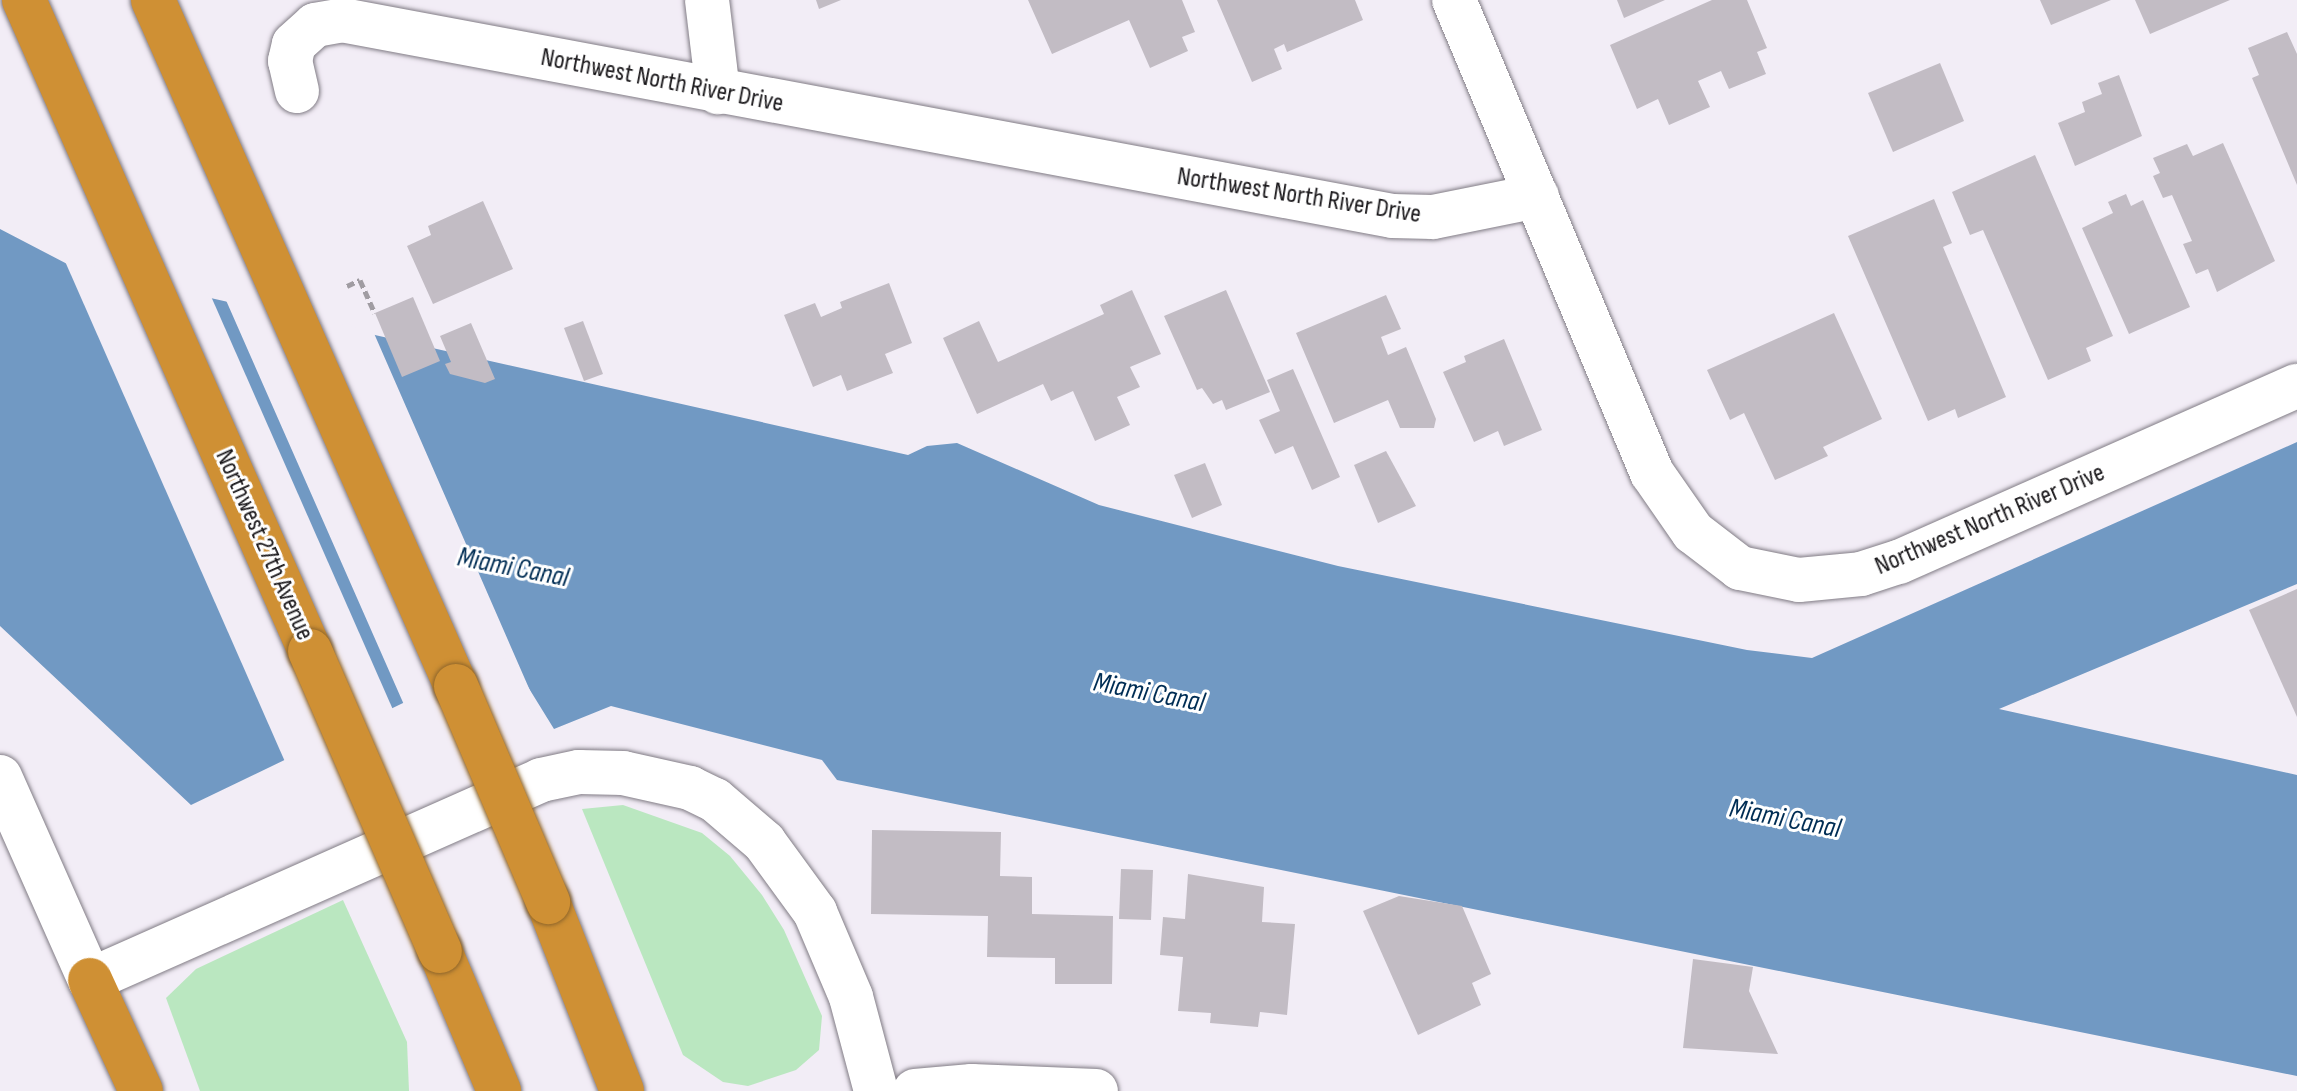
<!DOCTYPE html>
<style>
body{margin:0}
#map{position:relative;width:2297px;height:1091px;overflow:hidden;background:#f2edf6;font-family:"Sofia Sans Condensed",sans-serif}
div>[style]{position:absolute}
.green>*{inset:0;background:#bae7c0}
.water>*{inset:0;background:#7199c3}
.pier>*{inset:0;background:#f2edf6}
.building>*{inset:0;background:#c2bcc4}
.path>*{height:5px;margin-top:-2.5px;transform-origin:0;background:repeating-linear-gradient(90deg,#a09ca2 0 8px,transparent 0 12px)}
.roads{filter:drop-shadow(0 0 2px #817c85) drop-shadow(0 0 2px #817c85)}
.minor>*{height:44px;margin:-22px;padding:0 22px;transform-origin:22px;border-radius:22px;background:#fff}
.highway>*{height:44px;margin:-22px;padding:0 22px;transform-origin:22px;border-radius:22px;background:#cf9034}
.bridges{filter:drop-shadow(0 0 2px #8f662b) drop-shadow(0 0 2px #8f662b)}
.highway-bridge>*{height:44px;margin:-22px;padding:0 22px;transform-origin:22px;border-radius:22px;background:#cf9034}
span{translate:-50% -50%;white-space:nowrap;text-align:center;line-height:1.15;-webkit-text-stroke:6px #fff;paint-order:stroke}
.street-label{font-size:26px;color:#19171a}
.water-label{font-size:28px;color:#002d54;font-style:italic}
</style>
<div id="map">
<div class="green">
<i style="clip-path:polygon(623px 805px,702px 833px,730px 856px,762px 895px,784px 930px,822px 1016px,819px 1050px,796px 1070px,748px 1086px,723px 1082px,683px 1055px,582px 809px)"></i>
<i style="clip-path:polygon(343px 900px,407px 1042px,409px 1091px,200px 1091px,166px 998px,196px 969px)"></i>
</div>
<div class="water">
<i style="clip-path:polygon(0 229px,73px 267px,908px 455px,927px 446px,957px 443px,1099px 505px,1338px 566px,1747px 650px,1812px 658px,2297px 442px,2297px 584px,1999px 709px,2297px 775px,2297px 1076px,837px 780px,822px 760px,611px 706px,554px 729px,507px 653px,191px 805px,0 626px)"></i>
</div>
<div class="pier">
<i style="clip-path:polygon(64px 259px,210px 294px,394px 712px,286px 764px)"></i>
<i style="clip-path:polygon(225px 298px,373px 331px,542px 718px,505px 658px,405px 707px)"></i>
</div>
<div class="building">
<i style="clip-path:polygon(816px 0,841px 0,819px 9px)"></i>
<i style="clip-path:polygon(1028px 0,1182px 0,1195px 32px,1182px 37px,1188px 51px,1150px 68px,1129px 20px,1052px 54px)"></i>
<i style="clip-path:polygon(1217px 0,1355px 0,1363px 20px,1287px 52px,1284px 44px,1274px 49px,1282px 69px,1252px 82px)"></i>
<i style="clip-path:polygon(1617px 0,1665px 0,1624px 18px)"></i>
<i style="clip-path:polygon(1712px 0,1747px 0,1767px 48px,1757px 52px,1766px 74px,1729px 89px,1721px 71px,1698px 81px,1710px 107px,1669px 125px,1658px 99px,1637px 109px,1610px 45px)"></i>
<i style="clip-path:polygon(2040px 0,2111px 0,2051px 25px)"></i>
<i style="clip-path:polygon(2135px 0,2230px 0,2150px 34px)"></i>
<i style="clip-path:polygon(2287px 32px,2297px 54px,2297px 185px,2252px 78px,2259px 75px,2248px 48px)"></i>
<i style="clip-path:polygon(1940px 63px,1964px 121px,1893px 152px,1868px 93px)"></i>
<i style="clip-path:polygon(2119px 75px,2142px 136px,2075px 166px,2058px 123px,2085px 112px,2082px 102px,2102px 94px,2098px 83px)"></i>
<i style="clip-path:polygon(2223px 143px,2275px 261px,2217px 292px,2208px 269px,2196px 274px,2183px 244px,2192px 241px,2172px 195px,2163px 198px,2153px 176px,2160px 173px,2153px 158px,2187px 144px,2193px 156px)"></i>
<i style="clip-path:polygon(2035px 155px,2113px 336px,2086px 348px,2091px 361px,2048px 380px,1983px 230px,1970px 235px,1952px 192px)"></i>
<i style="clip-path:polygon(2126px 194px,2131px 206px,2143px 200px,2190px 307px,2129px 334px,2082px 228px,2113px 213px,2108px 202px)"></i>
<i style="clip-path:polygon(1934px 199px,1952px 243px,1943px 247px,2006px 397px,1958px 418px,1955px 409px,1928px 421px,1848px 236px)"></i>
<i style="clip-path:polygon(483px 201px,513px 269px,433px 304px,407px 246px,431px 235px,428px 226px)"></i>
<i style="clip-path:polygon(889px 283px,912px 343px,885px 354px,893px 373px,847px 391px,841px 375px,813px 387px,784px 315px,815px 303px,821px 317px,842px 308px,840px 302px)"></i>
<i style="clip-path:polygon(1132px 290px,1161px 354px,1130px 367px,1140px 387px,1117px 397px,1130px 425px,1095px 441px,1073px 391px,1051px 401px,1043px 384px,977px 414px,943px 338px,979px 321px,998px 362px,1104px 314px,1100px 305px)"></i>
<i style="clip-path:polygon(1226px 290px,1270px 392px,1226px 410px,1222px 400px,1213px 404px,1202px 388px,1197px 390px,1164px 316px)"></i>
<i style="clip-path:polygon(1386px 295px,1401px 329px,1381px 337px,1388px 355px,1406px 347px,1436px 419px,1434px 428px,1400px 428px,1388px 400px,1334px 423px,1296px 333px)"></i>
<i style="clip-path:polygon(413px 297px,440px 361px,402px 377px,375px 313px)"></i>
<i style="clip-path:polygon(1834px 313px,1882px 419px,1823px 447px,1828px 456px,1775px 480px,1744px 413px,1730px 420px,1707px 370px)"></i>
<i style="clip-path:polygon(583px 321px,603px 374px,584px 381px,564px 328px)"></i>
<i style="clip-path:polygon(471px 323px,495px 379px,485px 383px,450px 374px,445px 364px,451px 362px,440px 336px)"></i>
<i style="clip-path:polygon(1504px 339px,1542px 430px,1504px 446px,1498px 431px,1474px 442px,1443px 372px,1466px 362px,1464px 356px)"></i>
<i style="clip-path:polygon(1293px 369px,1340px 477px,1312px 490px,1293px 446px,1275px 454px,1259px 420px,1280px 411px,1267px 380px)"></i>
<i style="clip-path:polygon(1386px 451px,1416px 506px,1378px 523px,1354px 465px)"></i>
<i style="clip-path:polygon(1205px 463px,1222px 505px,1192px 518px,1174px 475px)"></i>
<i style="clip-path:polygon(2297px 589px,2297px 717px,2249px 610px)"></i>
<i style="clip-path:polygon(872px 830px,1001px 832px,1000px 876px,1032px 877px,1032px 914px,1113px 916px,1112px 984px,1055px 984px,1055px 958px,987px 957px,988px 916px,871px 914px)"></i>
<i style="clip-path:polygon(1121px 869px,1153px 870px,1151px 920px,1119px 919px)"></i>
<i style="clip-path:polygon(1188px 874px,1264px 887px,1262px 922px,1295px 924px,1287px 1015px,1260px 1012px,1258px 1027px,1210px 1023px,1211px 1013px,1178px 1011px,1183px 957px,1160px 955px,1163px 917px,1185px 919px)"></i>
<i style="clip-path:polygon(1399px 896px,1462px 906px,1491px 974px,1472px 983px,1481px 1005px,1418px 1035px,1363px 911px)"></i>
<i style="clip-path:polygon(1693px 959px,1753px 967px,1749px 991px,1778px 1054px,1683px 1048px)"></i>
</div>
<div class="path">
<i style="left:347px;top:286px;width:14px;rotate:-25deg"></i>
<i style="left:360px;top:280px;width:36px;rotate:66deg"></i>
</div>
<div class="roads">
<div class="minor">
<i style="left:707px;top:0;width:93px;rotate:83.2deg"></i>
<i style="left:1454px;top:0;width:513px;rotate:67.29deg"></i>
<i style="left:1652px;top:473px;width:72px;rotate:55.2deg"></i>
<i style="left:1693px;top:532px;width:59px;rotate:37.5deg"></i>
<i style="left:1740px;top:568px;width:60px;rotate:11.5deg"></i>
<i style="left:1799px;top:580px;width:62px;rotate:-5.5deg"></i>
<i style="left:1861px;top:574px;width:40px;rotate:-18deg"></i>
<i style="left:1899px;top:562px;width:435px;rotate:-23.9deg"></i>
<i style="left:297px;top:91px;width:31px;rotate:-103deg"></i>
<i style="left:290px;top:61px;width:17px;rotate:-77deg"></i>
<i style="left:294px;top:44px;width:28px;rotate:-42deg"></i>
<i style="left:315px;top:25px;width:27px;rotate:-10deg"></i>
<i style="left:342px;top:20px;width:1068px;rotate:10.57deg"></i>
<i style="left:1392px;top:216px;width:41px;rotate:1.4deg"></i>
<i style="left:1433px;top:217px;width:106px;rotate:-11.4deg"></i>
<i style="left:0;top:777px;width:222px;rotate:66.1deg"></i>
<i style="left:90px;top:980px;width:493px;rotate:-23.9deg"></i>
<i style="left:541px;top:780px;width:39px;rotate:-12deg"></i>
<i style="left:579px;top:772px;width:44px;rotate:1.3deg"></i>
<i style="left:623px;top:773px;width:69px;rotate:12.6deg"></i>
<i style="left:690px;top:788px;width:28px;rotate:26deg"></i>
<i style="left:715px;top:800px;width:65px;rotate:40.6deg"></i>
<i style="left:764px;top:842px;width:87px;rotate:53.9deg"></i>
<i style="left:815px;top:912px;width:92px;rotate:67deg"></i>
<i style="left:851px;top:997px;width:97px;rotate:75.1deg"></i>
<i style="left:915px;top:1091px;width:57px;rotate:-5deg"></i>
<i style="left:972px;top:1086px;width:124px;rotate:2.3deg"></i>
</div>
<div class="highway">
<i style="left:24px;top:0;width:711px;rotate:66.28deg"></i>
<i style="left:153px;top:0;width:750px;rotate:66.17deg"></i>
<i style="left:548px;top:902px;width:203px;rotate:68.6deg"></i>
<i style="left:440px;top:951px;width:152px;rotate:67.1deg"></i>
<i style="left:90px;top:980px;width:122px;rotate:65.3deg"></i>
</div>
</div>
<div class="bridges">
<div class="highway-bridge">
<i style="left:310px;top:651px;width:327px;rotate:66.6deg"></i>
<i style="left:456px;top:686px;width:235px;rotate:66.9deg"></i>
</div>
</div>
<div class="street-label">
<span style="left:662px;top:81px;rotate:11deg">Northwest North River Drive</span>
<span style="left:1299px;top:196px;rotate:9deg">Northwest North River Drive</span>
<span style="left:1990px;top:520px;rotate:-23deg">Northwest North River Drive</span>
<span style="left:264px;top:545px;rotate:66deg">Northwest 27th Avenue</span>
</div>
<div class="water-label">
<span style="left:513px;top:568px;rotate:11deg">Miami Canal</span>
<span style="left:1149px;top:693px;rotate:11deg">Miami Canal</span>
<span style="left:1785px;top:819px;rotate:11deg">Miami Canal</span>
</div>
</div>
